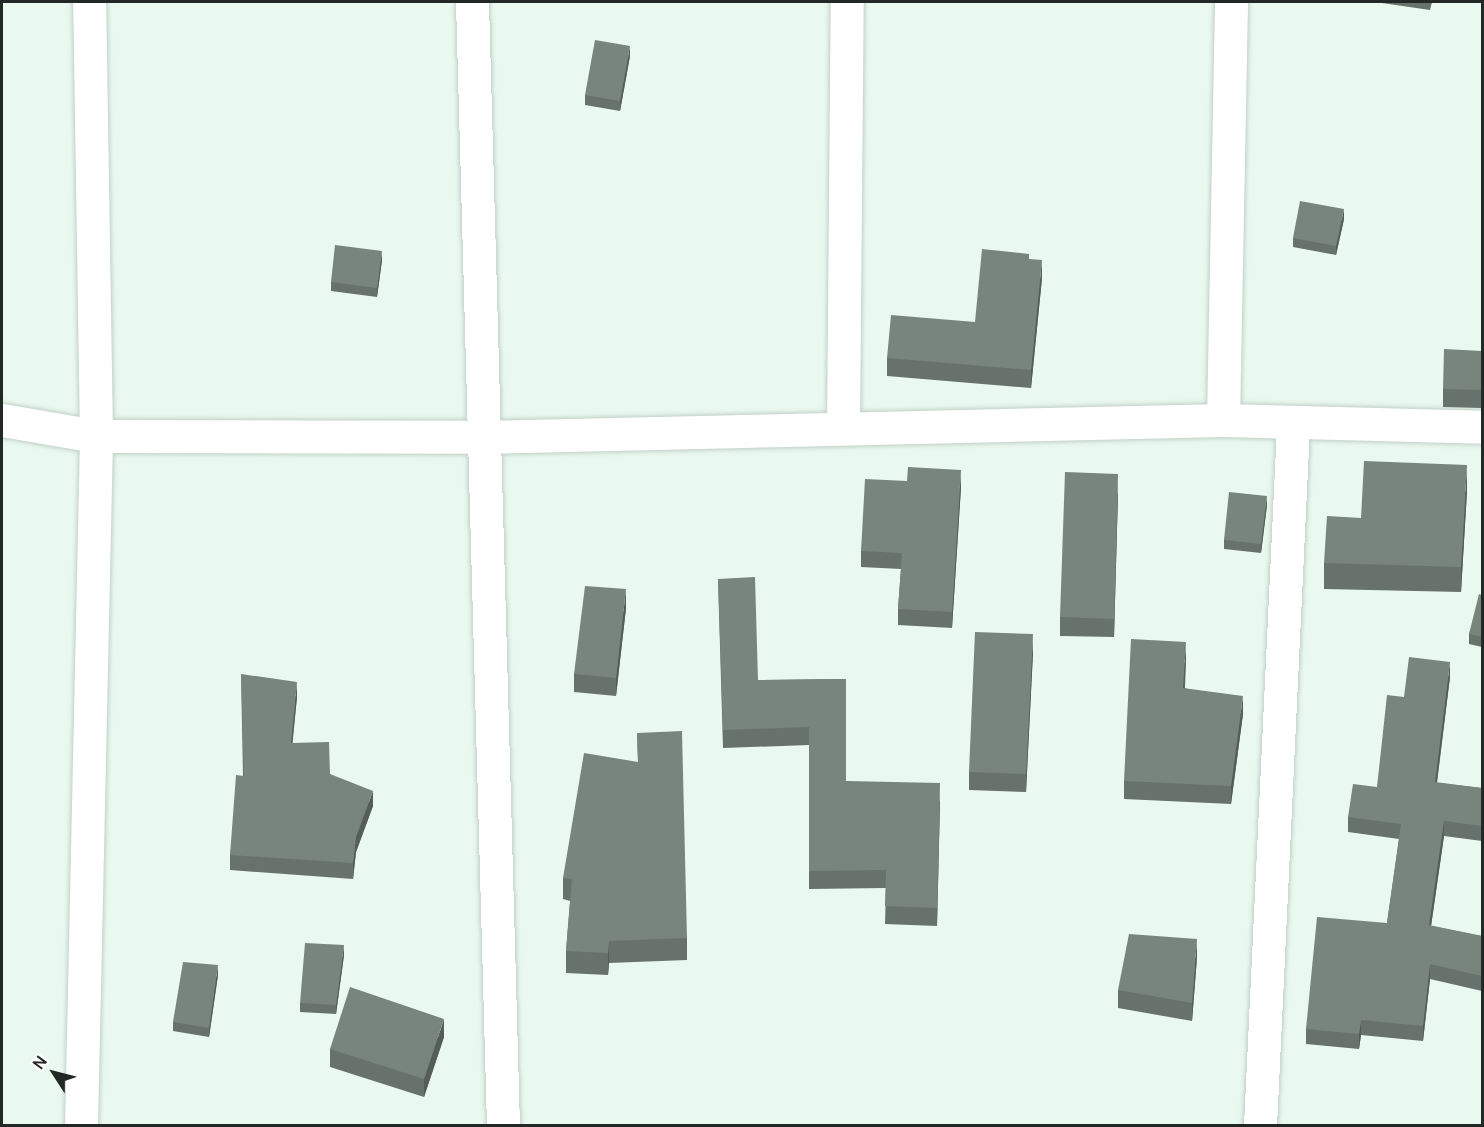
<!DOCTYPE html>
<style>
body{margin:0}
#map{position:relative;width:1484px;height:1127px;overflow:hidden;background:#eaf9f0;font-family:Manrope,sans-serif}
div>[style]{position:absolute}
.roads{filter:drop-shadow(0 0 2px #c1d0c7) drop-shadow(0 0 2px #c1d0c7)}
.minor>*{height:33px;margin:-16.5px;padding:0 16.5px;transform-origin:16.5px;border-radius:16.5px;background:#fff}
.wall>*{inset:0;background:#67726c}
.shaded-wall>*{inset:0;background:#545d58}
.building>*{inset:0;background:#78857d}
span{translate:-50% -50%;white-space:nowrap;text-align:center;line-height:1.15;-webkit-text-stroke:6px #fff;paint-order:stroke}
.frame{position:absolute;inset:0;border:3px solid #222825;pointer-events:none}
.north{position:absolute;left:24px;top:1043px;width:60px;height:60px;-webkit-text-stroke:4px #fff;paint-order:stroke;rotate:306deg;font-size:16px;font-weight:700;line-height:24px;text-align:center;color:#222825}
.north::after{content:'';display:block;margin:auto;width:21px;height:27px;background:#222825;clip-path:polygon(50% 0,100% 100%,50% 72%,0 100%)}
</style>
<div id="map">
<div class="roads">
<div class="minor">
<i style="left:472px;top:2px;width:1124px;rotate:88.42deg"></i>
<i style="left:2px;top:420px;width:95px;rotate:9.7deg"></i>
<i style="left:96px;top:436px;width:389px;rotate:0.1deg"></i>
<i style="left:485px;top:437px;width:738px;rotate:-1.32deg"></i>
<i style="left:1223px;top:420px;width:259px;rotate:1.5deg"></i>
<i style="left:1223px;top:420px;width:418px;rotate:-88.9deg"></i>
<i style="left:843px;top:428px;width:426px;rotate:-89.5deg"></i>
<i style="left:81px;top:1126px;width:690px;rotate:-88.75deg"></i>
<i style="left:96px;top:436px;width:434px;rotate:-90.9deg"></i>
<i style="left:1260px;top:1126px;width:702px;rotate:-87.3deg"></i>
</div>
</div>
<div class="wall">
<i style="clip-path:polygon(1375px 2px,1432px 2px,1430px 10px)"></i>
<i style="clip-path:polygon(630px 56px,620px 111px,585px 105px,585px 95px)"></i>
<i style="clip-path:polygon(1344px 219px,1336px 255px,1293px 247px,1293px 238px)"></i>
<i style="clip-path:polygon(382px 260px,377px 297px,331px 291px,331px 282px)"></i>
<i style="clip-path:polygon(1042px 278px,1031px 388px,887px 376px,887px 358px,975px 322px)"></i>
<i style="clip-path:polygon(1482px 351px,1482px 408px,1443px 407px,1443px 389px)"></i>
<i style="clip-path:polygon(961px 487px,952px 628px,898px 625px,898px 609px,901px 569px,861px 567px,861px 551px)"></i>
<i style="clip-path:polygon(1467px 491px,1461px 592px,1324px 589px,1324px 563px,1361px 518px)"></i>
<i style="clip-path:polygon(1118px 492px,1114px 637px,1060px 636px,1060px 617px)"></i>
<i style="clip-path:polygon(1267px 505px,1261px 553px,1224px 549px,1224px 540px)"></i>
<i style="clip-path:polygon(718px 579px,758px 680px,846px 679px,846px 781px,940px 801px,937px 926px,885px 924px,886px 888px,809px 889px,809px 745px,723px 748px)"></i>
<i style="clip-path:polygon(1482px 595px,1482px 647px,1469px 644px,1469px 634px)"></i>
<i style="clip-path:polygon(626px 608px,616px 696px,574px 692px,574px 674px)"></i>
<i style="clip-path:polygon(1033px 652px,1026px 792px,969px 790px,969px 772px)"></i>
<i style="clip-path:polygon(1186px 660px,1185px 688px,1243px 714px,1231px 804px,1124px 799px,1124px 781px)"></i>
<i style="clip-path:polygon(241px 674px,297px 697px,292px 743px,330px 774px,373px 806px,356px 852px,353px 879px,230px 870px,230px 855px,243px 776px)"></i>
<i style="clip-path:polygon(1450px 677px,1437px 783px,1482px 788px,1482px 841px,1444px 836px,1431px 926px,1482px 936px,1482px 991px,1430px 979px,1423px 1041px,1361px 1035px,1359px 1049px,1306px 1044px,1306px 1029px,1387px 923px,1399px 839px,1348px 832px,1348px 817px,1377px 787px,1404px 697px)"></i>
<i style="clip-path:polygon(637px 733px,687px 938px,687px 960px,609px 963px,608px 975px,566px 973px,566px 951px,570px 901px,563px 899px,563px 878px,638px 762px)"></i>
<i style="clip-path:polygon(344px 955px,336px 1014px,300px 1012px,300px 1003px)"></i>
<i style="clip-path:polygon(1197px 957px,1192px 1021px,1118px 1008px,1118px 990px)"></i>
<i style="clip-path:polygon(218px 975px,209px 1037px,173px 1031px,173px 1022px)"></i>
<i style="clip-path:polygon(444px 1037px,424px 1097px,330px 1067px,330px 1049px)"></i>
</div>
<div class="shaded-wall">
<i style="clip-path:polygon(630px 46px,630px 56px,620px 111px,620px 101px)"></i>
<i style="clip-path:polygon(1344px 209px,1344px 219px,1336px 255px,1336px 246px)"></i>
<i style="clip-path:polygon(382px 251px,382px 260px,377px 297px,377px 288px)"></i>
<i style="clip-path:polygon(1042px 260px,1042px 278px,1031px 388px,1031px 370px)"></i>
<i style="clip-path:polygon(1467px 465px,1467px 491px,1461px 592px,1461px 567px)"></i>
<i style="clip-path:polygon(961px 470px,961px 487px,952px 628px,952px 612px)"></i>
<i style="clip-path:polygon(1118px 474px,1118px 492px,1114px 637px,1114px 619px)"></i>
<i style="clip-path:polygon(1267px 496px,1267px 505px,1261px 553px,1261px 544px)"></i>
<i style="clip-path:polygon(626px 589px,626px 608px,616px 696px,616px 678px)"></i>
<i style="clip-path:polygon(1033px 634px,1033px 652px,1026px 792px,1026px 774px)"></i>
<i style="clip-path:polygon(1186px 642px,1186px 660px,1183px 706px,1183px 688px)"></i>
<i style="clip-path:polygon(1450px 662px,1450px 677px,1435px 797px,1435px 782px)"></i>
<i style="clip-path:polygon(297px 682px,297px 697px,291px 759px,291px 743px)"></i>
<i style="clip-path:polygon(1243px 696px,1243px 714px,1231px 804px,1231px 786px)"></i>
<i style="clip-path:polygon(940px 783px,940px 801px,937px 926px,937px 908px)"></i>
<i style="clip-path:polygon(373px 791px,373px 806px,356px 852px,353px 879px,353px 863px,356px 837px)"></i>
<i style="clip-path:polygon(1444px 821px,1444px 836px,1429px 940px,1429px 925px)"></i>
<i style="clip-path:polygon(1197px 939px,1197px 957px,1192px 1021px,1192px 1003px)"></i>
<i style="clip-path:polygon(609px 941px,609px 963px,608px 975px,608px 953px)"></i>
<i style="clip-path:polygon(344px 945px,344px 955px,336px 1014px,336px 1005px)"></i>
<i style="clip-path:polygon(1430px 964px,1430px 979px,1423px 1041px,1423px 1026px)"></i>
<i style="clip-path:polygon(218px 965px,218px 975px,209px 1037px,209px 1028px)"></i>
<i style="clip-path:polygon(444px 1019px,444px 1037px,424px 1097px,424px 1079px)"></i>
<i style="clip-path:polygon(1361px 1020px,1361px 1035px,1359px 1049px,1359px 1034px)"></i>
</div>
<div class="building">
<i style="clip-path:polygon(595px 40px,630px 46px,620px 101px,585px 95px)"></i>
<i style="clip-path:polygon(1300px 201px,1344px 209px,1336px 246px,1293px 238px)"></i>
<i style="clip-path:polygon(335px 245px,382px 251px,377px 288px,331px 282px)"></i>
<i style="clip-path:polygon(982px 249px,1029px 254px,1029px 259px,1042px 260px,1031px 370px,887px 358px,891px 315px,975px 322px)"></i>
<i style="clip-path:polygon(1444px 349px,1482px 351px,1482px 390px,1443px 389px)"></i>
<i style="clip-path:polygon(1364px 461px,1467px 465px,1461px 567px,1324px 563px,1327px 516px,1361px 518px)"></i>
<i style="clip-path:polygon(908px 467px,961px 470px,952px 612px,898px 609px,902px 553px,861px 551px,865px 479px,907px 481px)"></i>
<i style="clip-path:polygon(1065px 472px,1118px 474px,1114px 619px,1060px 617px)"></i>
<i style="clip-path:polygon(1229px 492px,1267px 496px,1261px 544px,1224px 540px)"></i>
<i style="clip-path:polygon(755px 577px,758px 680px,846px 679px,846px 781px,940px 783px,937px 908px,885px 906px,886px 870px,809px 871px,809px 727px,723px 730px,718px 579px)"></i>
<i style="clip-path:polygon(585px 586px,626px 589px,616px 678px,574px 674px)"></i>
<i style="clip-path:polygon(1479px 594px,1482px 595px,1482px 637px,1469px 634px)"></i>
<i style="clip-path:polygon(975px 632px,1033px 634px,1026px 774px,969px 772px)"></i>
<i style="clip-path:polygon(1131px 639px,1186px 642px,1183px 688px,1243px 696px,1231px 786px,1124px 781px)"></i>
<i style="clip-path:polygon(1409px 657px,1450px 662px,1435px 782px,1482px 788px,1482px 826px,1444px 821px,1429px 925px,1482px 936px,1482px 976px,1430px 964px,1423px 1026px,1361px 1020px,1359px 1034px,1306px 1029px,1317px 917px,1387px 923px,1401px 824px,1348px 817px,1353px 784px,1377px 787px,1387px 695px,1404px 697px)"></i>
<i style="clip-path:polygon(241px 674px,297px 682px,291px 743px,329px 742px,330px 774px,373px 791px,356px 837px,353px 863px,230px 855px,236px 775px,244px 776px)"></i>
<i style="clip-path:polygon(682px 731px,687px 938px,609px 941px,608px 953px,566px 951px,572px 879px,563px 878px,584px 753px,638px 762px,637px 733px)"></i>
<i style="clip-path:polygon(1129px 934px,1197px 939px,1192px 1003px,1118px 990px)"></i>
<i style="clip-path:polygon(305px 943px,344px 945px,336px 1005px,300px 1003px)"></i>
<i style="clip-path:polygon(183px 962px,218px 965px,209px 1028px,173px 1022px)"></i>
<i style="clip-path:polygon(350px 987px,444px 1019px,424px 1079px,330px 1049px)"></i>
</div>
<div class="frame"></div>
<div class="north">N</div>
</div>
